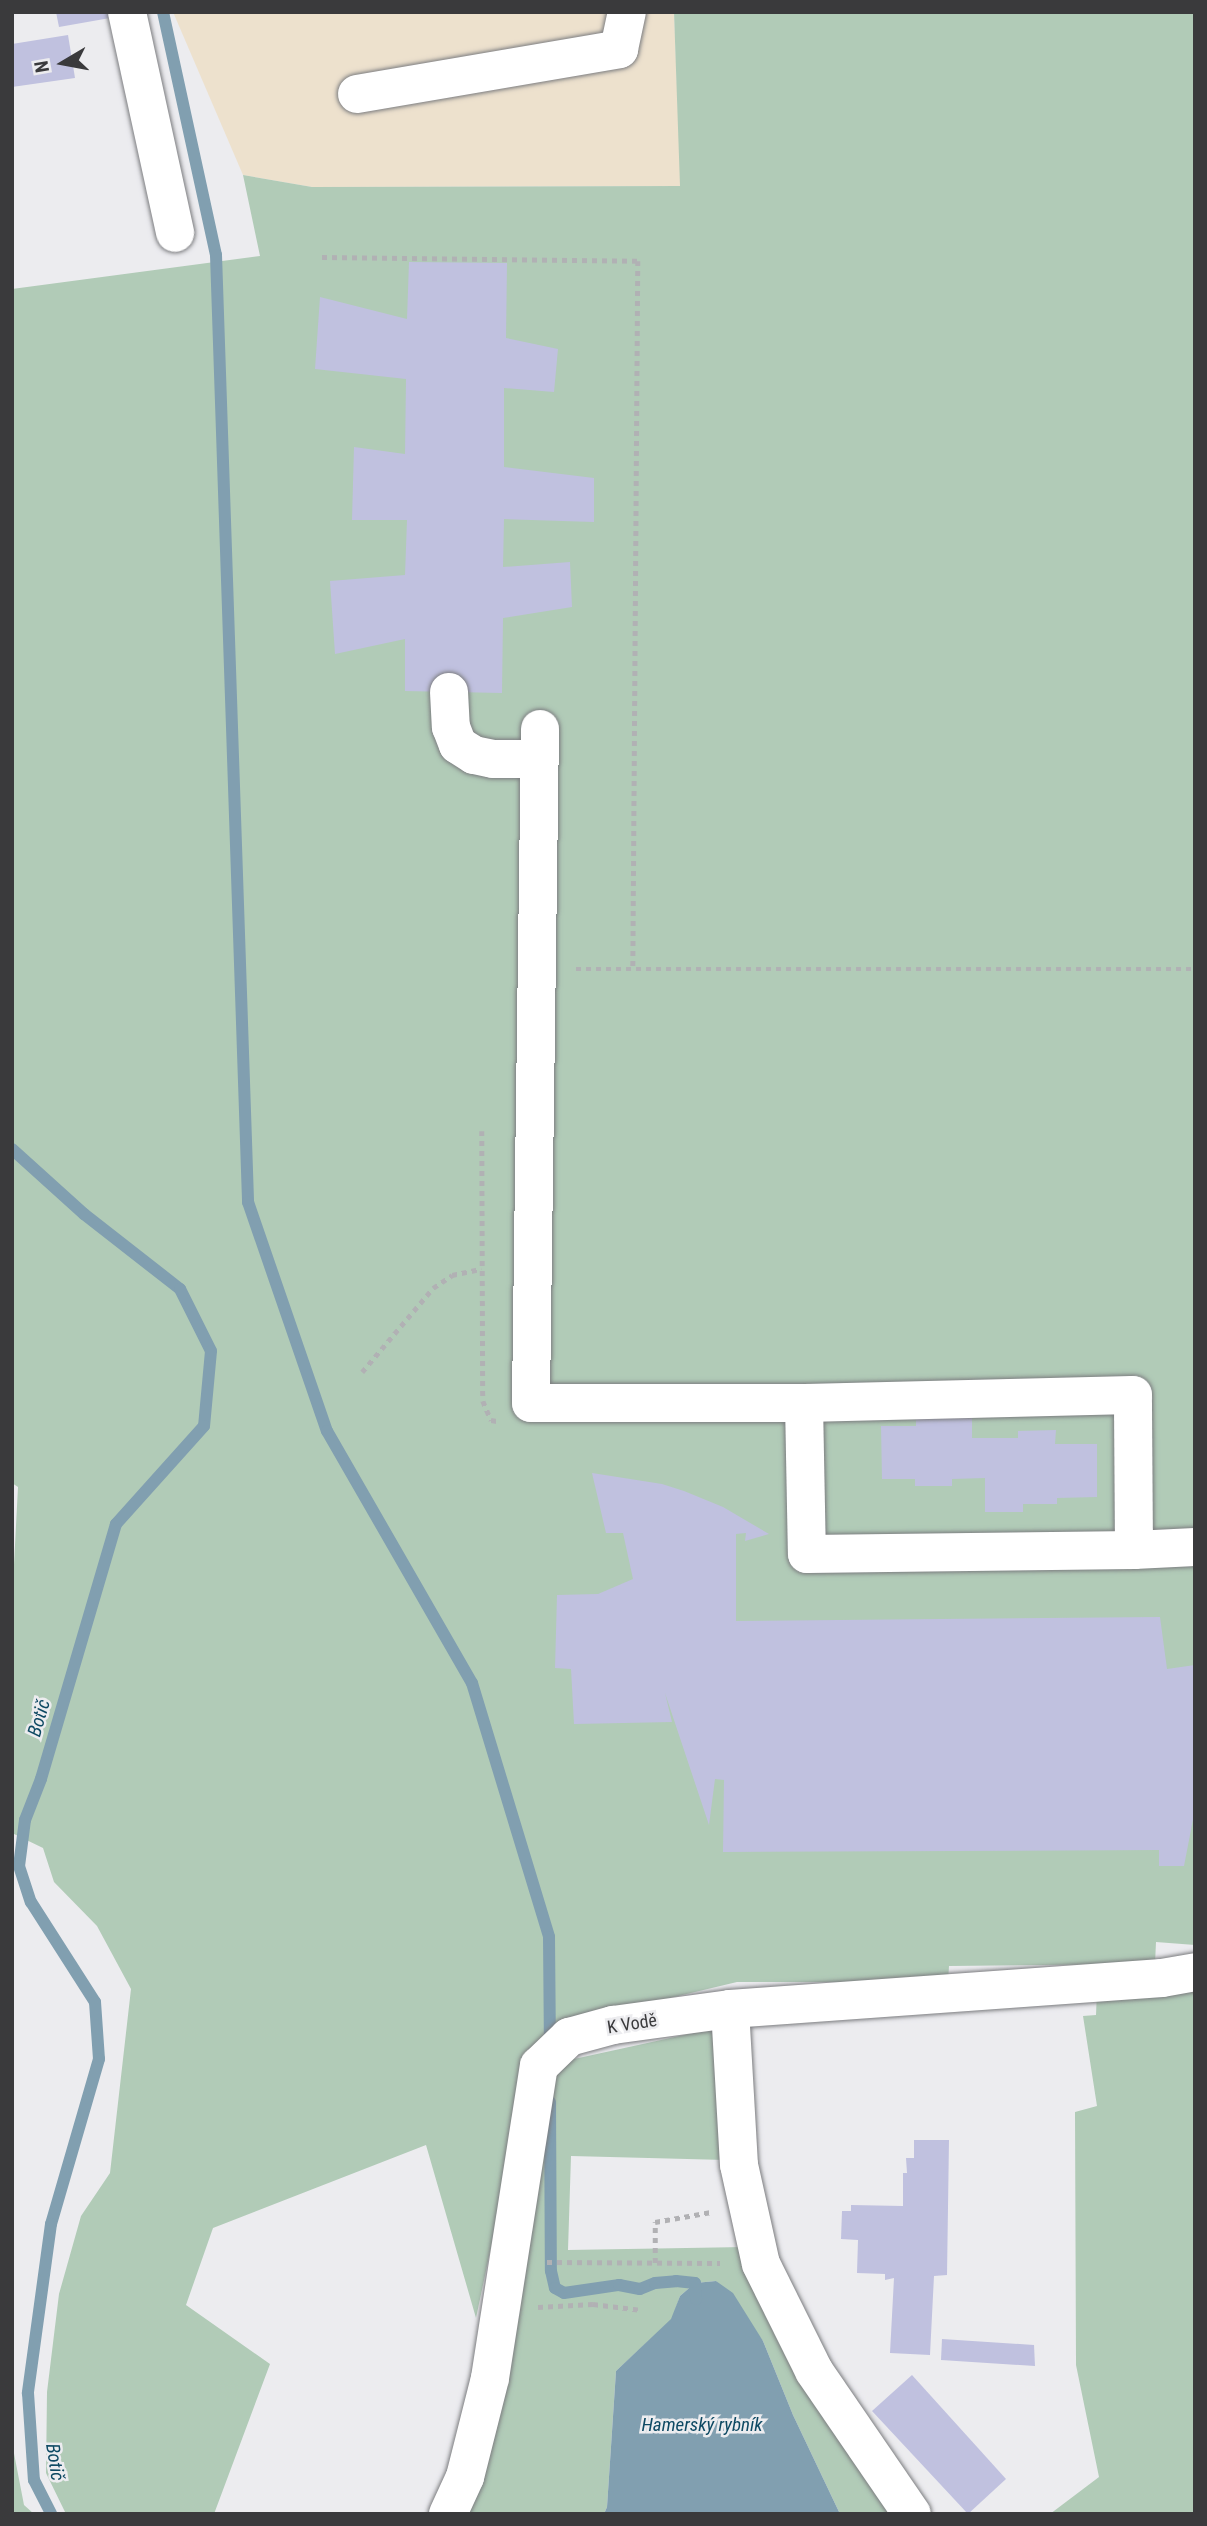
<!DOCTYPE html>
<meta charset="utf-8">
<style>
body{margin:0}
#map{position:relative;width:1207px;height:2526px;overflow:hidden;background:#ececef;font-family:"Roboto Condensed",sans-serif}
div>[style]{position:absolute}
.industrial>*{inset:0;background:#ede1cd}
.green>*{inset:0;background:#b1cbb7}
.water>*{inset:0;background:#819fb0}
.stream>*{height:12px;margin:-6px;padding:0 6px;transform-origin:6px;border-radius:6px;background:#819fb0}
.building>*{inset:0;background:#c0c1df}
.path>*{height:4.5px;margin-top:-2.25px;transform-origin:0;background:repeating-linear-gradient(90deg,#b1b1b4 0 5px,transparent 0 10px)}
.roads{filter:drop-shadow(0 0 2px #7c7d80) drop-shadow(0 0 2px #7c7d80)}
.minor>*{height:38px;margin:-19px;padding:0 19px;transform-origin:19px;border-radius:19px;background:#fff}
span{translate:-50% -50%;white-space:nowrap;text-align:center;line-height:1.15;-webkit-text-stroke:5px #ececef;paint-order:stroke}
.street-label{font-size:18px;color:#3a3a3c}
.water-label{font-size:19px;color:#0e4963;font-style:italic}
.frame{position:absolute;inset:0;border:14px solid #3a3a3c;pointer-events:none}
.north{position:absolute;left:28px;top:28px;width:70px;height:70px;-webkit-text-stroke:5px #ececef;paint-order:stroke;rotate:260deg;font-size:19px;font-weight:700;line-height:28px;text-align:center;color:#3a3a3c}
.north::after{content:'';display:block;margin:auto;width:24px;height:32px;background:#3a3a3c;clip-path:polygon(50% 0,100% 100%,50% 72%,0 100%)}
</style>
<div id="map">
<div class="industrial">
<i style="clip-path:polygon(173px 12px,674px 12px,681px 186px,312px 187px,243px 175px)"></i>
</div>
<div class="green">
<i style="clip-path:polygon(674px 12px,1195px 12px,1195px 1945px,1156px 1942px,1155px 1964px,949px 1966px,948px 1982px,737px 1982px,582px 2019px,529px 2067px,476px 2318px,426px 2145px,213px 2228px,186px 2305px,270px 2364px,214px 2514px,66px 2514px,46px 2473px,47px 2392px,59px 2294px,81px 2216px,110px 2173px,131px 1989px,97px 1926px,54px 1882px,43px 1848px,12px 1833px,12px 1603px,18px 1487px,12px 1483px,12px 289px,260px 256px,243px 175px,312px 187px,680px 186px)"></i>
<i style="clip-path:polygon(1195px 1982px,1195px 2514px,1050px 2514px,1099px 2477px,1076px 2365px,1075px 2112px,1097px 2106px,1083px 2016px,1096px 2015px,1097px 1990px)"></i>
<i style="clip-path:polygon(716px 2028px,726px 2160px,571px 2156px,568px 2250px,745px 2247px,897px 2514px,840px 2514px,793px 2415px,763px 2341px,716px 2281px,695px 2283px,680px 2296px,672px 2319px,616px 2371px,607px 2507px,604px 2514px,462px 2514px,557px 2071px,574px 2059px)"></i>
<i style="clip-path:polygon(12px 2443px,24px 2505px,34px 2514px,12px 2514px)"></i>
</div>
<div class="water">
<i style="clip-path:polygon(716px 2281px,733px 2293px,763px 2341px,793px 2415px,840px 2514px,604px 2514px,607px 2507px,616px 2371px,671px 2319px,680px 2296px,695px 2283px)"></i>
</div>
<div class="stream">
<i style="left:163px;top:12px;width:249px;rotate:77.7deg"></i>
<i style="left:216px;top:255px;width:948px;rotate:88.06deg"></i>
<i style="left:248px;top:1202px;width:242px;rotate:71deg"></i>
<i style="left:327px;top:1431px;width:291px;rotate:60.1deg"></i>
<i style="left:472px;top:1683px;width:265px;rotate:73.1deg"></i>
<i style="left:549px;top:1937px;width:109px;rotate:89.5deg"></i>
<i style="left:12px;top:1149px;width:97px;rotate:42.1deg"></i>
<i style="left:84px;top:1214px;width:122px;rotate:38deg"></i>
<i style="left:180px;top:1289px;width:69px;rotate:63.4deg"></i>
<i style="left:211px;top:1351px;width:75px;rotate:95.3deg"></i>
<i style="left:204px;top:1426px;width:132px;rotate:131.9deg"></i>
<i style="left:116px;top:1524px;width:266px;rotate:106.4deg"></i>
<i style="left:41px;top:1779px;width:44px;rotate:111.3deg"></i>
<i style="left:25px;top:1820px;width:46px;rotate:97.4deg"></i>
<i style="left:19px;top:1866px;width:38px;rotate:72deg"></i>
<i style="left:31px;top:1902px;width:119px;rotate:57.4deg"></i>
<i style="left:95px;top:2002px;width:57px;rotate:86deg"></i>
<i style="left:99px;top:2059px;width:172px;rotate:106.2deg"></i>
<i style="left:51px;top:2224px;width:171px;rotate:97.8deg"></i>
<i style="left:28px;top:2393px;width:87px;rotate:86.1deg"></i>
<i style="left:34px;top:2480px;width:38px;rotate:63deg"></i>
<i style="left:550px;top:2102px;width:169px;rotate:89.7deg"></i>
<i style="left:551px;top:2271px;width:17px;rotate:77deg"></i>
<i style="left:555px;top:2288px;width:10px;rotate:29deg"></i>
<i style="left:564px;top:2293px;width:56px;rotate:-8.3deg"></i>
<i style="left:619px;top:2285px;width:21px;rotate:11deg"></i>
<i style="left:640px;top:2289px;width:16px;rotate:-22deg"></i>
<i style="left:655px;top:2283px;width:21px;rotate:-5deg"></i>
<i style="left:676px;top:2281px;width:19px;rotate:6deg"></i>
<i style="left:695px;top:2283px;width:16px;rotate:86deg"></i>
</div>
<div class="building">
<i style="clip-path:polygon(56px 12px,109px 12px,110px 18px,59px 27px)"></i>
<i style="clip-path:polygon(68px 35px,75px 78px,12px 87px,12px 44px)"></i>
<i style="clip-path:polygon(409px 262px,507px 263px,506px 338px,558px 349px,554px 392px,504px 388px,504px 467px,594px 478px,594px 522px,504px 519px,503px 567px,570px 562px,572px 607px,503px 618px,502px 693px,405px 691px,405px 639px,335px 654px,330px 581px,405px 575px,407px 520px,352px 520px,354px 447px,405px 454px,406px 379px,315px 369px,320px 297px,407px 319px)"></i>
<i style="clip-path:polygon(916px 1412px,972px 1418px,972px 1438px,1018px 1438px,1018px 1431px,1056px 1430px,1055px 1444px,1097px 1444px,1097px 1497px,1057px 1498px,1057px 1504px,1023px 1504px,1023px 1512px,985px 1512px,985px 1478px,952px 1479px,952px 1486px,915px 1486px,915px 1479px,882px 1479px,881px 1426px,916px 1426px)"></i>
<i style="clip-path:polygon(592px 1473px,662px 1484px,684px 1491px,723px 1507px,769px 1534px,745px 1541px,746px 1533px,736px 1534px,736px 1621px,1160px 1617px,1167px 1669px,1195px 1665px,1195px 1809px,1184px 1866px,1159px 1866px,1159px 1850px,723px 1852px,724px 1780px,715px 1779px,709px 1825px,665px 1693px,672px 1722px,574px 1724px,571px 1669px,555px 1668px,557px 1595px,598px 1594px,633px 1579px,623px 1533px,606px 1533px)"></i>
<i style="clip-path:polygon(914px 2140px,949px 2140px,947px 2275px,934px 2276px,930px 2355px,890px 2353px,894px 2278px,885px 2280px,885px 2274px,857px 2273px,858px 2240px,841px 2239px,842px 2211px,851px 2211px,851px 2205px,903px 2206px,903px 2173px,907px 2173px,906px 2158px,914px 2158px)"></i>
<i style="clip-path:polygon(942px 2339px,1034px 2345px,1035px 2366px,941px 2360px)"></i>
<i style="clip-path:polygon(912px 2375px,1006px 2479px,968px 2514px,872px 2411px)"></i>
</div>
<div class="path">
<i style="left:322px;top:257px;width:316px;rotate:0.7deg"></i>
<i style="left:638px;top:261px;width:708px;rotate:90.4deg"></i>
<i style="left:576px;top:969px;width:619px"></i>
<i style="left:482px;top:1131px;width:270px;rotate:89.8deg"></i>
<i style="left:483px;top:1401px;width:21px;rotate:67deg"></i>
<i style="left:491px;top:1420px;width:6px;rotate:9deg"></i>
<i style="left:362px;top:1372px;width:110px;rotate:-49.8deg"></i>
<i style="left:433px;top:1288px;width:23px;rotate:-34deg"></i>
<i style="left:452px;top:1275px;width:30px;rotate:-12deg"></i>
<i style="left:547px;top:2262px;width:173px;rotate:0.3deg"></i>
<i style="left:655px;top:2263px;width:41px;rotate:-90deg"></i>
<i style="left:655px;top:2222px;width:57px;rotate:-10.1deg"></i>
<i style="left:538px;top:2307px;width:55px;rotate:-3.1deg"></i>
<i style="left:593px;top:2304px;width:49px;rotate:7deg"></i>
</div>
<div class="roads">
<div class="minor">
<i style="left:127px;top:12px;width:226px;rotate:77.7deg"></i>
<i style="left:357px;top:94px;width:266px;rotate:-9.7deg"></i>
<i style="left:619px;top:49px;width:38px;rotate:-78deg"></i>
<i style="left:449px;top:692px;width:35px;rotate:87deg"></i>
<i style="left:451px;top:727px;width:19px;rotate:69deg"></i>
<i style="left:458px;top:745px;width:19px;rotate:32deg"></i>
<i style="left:474px;top:755px;width:19px;rotate:12deg"></i>
<i style="left:493px;top:759px;width:46px"></i>
<i style="left:540px;top:729px;width:674px;rotate:90.77deg"></i>
<i style="left:531px;top:1403px;width:273px"></i>
<i style="left:1134px;top:1550px;width:155px;rotate:-90.4deg"></i>
<i style="left:1133px;top:1395px;width:329px;rotate:178.6deg"></i>
<i style="left:804px;top:1403px;width:151px;rotate:88.9deg"></i>
<i style="left:807px;top:1554px;width:327px;rotate:-0.7deg"></i>
<i style="left:1134px;top:1550px;width:61px;rotate:-2.8deg"></i>
<i style="left:730px;top:2009px;width:156px;rotate:86.7deg"></i>
<i style="left:739px;top:2165px;width:101px;rotate:77.5deg"></i>
<i style="left:761px;top:2264px;width:119px;rotate:63.6deg"></i>
<i style="left:814px;top:2371px;width:173px;rotate:55.6deg"></i>
<i style="left:448px;top:2514px;width:41px;rotate:-65.3deg"></i>
<i style="left:465px;top:2477px;width:102px;rotate:-75.8deg"></i>
<i style="left:490px;top:2378px;width:316px;rotate:-81.1deg"></i>
<i style="left:539px;top:2066px;width:42px;rotate:-44deg"></i>
<i style="left:569px;top:2037px;width:46px;rotate:-15.3deg"></i>
<i style="left:613px;top:2025px;width:118px;rotate:-7.8deg"></i>
<i style="left:730px;top:2009px;width:433px;rotate:-4.1deg"></i>
<i style="left:1162px;top:1978px;width:34px;rotate:-10deg"></i>
</div>
</div>
<div class="street-label">
<span style="left:632px;top:2024px;rotate:-9deg">K Vodě</span>
</div>
<div class="water-label">
<span style="left:39px;top:1718px;rotate:-74deg">Botič</span>
<span style="left:702px;top:2425px">Hamerský rybník</span>
<span style="left:55px;top:2462px;rotate:81deg">Botič</span>
</div>
<div class="frame"></div>
<div class="north">N</div>
</div>
